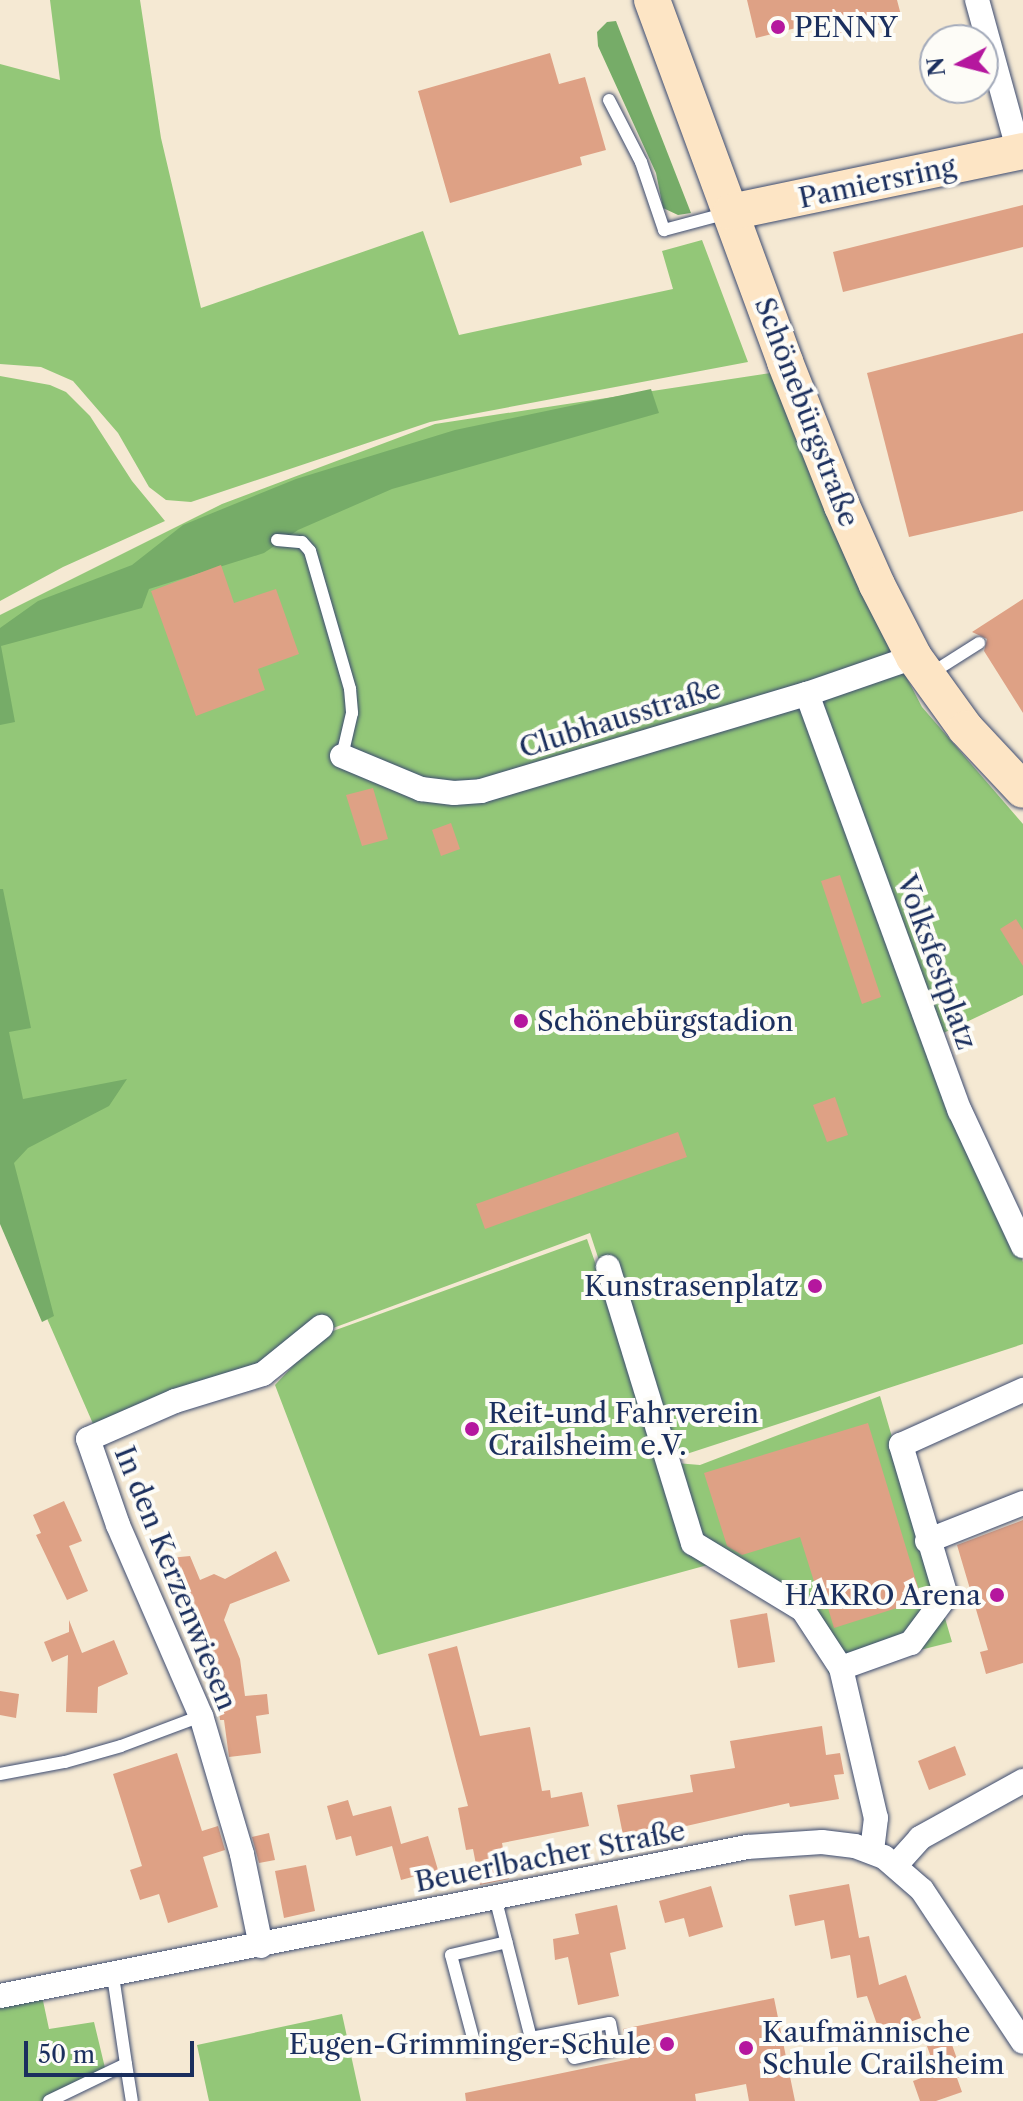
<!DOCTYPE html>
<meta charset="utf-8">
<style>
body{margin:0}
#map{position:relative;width:1023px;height:2101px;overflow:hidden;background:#f5e9d3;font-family:"Libre Caslon Text",serif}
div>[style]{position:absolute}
.green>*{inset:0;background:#93c778}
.forest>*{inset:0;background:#76ac68}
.building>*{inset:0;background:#dea185}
.roads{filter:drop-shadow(0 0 2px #3c4b70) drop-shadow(0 0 2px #3c4b70)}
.lane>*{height:12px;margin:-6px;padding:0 6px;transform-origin:6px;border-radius:6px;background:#fff}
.street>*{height:24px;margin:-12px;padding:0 12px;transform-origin:12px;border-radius:12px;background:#fff}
.secondary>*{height:36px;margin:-18px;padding:0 18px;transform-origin:18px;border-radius:18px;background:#fde5c5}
.dots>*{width:22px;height:22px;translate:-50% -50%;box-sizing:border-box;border:4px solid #fdfcf7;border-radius:50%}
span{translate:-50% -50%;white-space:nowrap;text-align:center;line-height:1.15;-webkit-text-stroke:8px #fdfcf7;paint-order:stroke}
.poi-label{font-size:28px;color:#1b2f5e}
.left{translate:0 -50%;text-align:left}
.right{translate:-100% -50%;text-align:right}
.street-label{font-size:28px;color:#1b2f5e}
.north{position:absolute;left:919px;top:24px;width:80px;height:80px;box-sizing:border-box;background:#fdfcf7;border:2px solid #a3aaba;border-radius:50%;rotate:263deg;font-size:22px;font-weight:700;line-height:32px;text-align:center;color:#1b2f5e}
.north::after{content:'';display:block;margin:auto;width:28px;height:36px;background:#b5179e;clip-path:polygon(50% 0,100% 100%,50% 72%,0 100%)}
.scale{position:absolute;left:24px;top:2041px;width:170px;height:36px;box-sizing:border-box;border:4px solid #1b2f5e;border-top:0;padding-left:10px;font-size:24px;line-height:28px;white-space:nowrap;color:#1b2f5e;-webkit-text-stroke:6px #fdfcf7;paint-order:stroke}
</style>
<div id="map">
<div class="green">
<i style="clip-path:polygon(50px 0,140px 0,161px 138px,201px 308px,423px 231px,459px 335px,673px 289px,662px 251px,702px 240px,748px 362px,430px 422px,191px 502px,166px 500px,149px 487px,118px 433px,73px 381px,41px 367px,0 364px,0 64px,60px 80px)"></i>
<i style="clip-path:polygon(771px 373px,863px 594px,922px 707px,1023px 824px,1023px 995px,933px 1038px,1023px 1262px,1023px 1344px,665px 1461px,590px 1233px,325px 1331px,322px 1335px,587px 1239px,664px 1462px,700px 1465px,880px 1396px,952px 1642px,828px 1673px,826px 1643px,726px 1560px,378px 1655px,275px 1385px,319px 1338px,270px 1383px,94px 1426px,0 1211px,0 615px,222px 504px,435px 424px)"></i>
<i style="clip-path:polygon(0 376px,50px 385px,66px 392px,90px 416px,132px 481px,165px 521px,63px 567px,0 601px)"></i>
<i style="clip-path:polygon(42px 1996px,49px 2029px,94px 2022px,106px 2072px,45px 2101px,0 2101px,0 2004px)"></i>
<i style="clip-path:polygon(342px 2014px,361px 2101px,209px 2101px,197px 2045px)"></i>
</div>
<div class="forest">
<i style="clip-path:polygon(616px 21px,691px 213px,678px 215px,663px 208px,656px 173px,598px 46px,597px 32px,607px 22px)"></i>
<i style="clip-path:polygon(651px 389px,659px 413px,392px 489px,298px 530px,264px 553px,149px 589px,142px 608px,1px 646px,15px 722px,0 725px,0 628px,38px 601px,132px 565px,183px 525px,296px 479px,455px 430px)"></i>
<i style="clip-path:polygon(0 889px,3px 889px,31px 1028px,9px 1032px,23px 1099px,127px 1079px,109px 1106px,28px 1148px,14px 1163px,54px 1316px,42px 1322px,0 1224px)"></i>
</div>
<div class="building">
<i style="clip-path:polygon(747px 0,897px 0,902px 19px,840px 34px,836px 18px,756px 38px)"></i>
<i style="clip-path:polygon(550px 53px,559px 84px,585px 77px,606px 150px,580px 157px,582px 165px,450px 203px,418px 91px)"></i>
<i style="clip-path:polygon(1023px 205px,1023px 247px,843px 292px,833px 252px)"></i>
<i style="clip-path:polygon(1023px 333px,1023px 511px,909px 537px,867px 373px)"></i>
<i style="clip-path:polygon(221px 565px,234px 603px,276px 589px,299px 654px,258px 669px,265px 690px,196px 716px,151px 591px)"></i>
<i style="clip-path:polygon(1023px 599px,1023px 713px,984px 651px,987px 639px,972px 632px)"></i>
<i style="clip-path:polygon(373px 788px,388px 839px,362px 846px,346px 795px)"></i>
<i style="clip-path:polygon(451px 823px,460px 849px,441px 856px,432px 830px)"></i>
<i style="clip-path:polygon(840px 875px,881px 997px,862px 1004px,821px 881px)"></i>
<i style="clip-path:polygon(1016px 919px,1023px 930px,1023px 966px,1000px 929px)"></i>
<i style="clip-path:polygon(835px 1097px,848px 1135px,827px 1142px,813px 1105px)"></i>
<i style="clip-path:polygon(678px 1132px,687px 1157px,485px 1229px,476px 1204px)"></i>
<i style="clip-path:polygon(868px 1423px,922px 1600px,834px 1628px,828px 1608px,823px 1610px,800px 1537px,742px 1555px,727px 1546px,704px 1473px)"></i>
<i style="clip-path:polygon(64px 1501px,82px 1541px,69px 1546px,88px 1591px,67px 1600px,36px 1535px,41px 1533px,33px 1515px)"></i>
<i style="clip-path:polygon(1023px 1520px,1023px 1663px,986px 1674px,980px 1652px,988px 1650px,957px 1545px)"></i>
<i style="clip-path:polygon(276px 1551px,290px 1581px,230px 1604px,224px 1620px,240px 1659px,245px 1696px,267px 1694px,269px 1714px,256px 1716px,261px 1753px,229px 1757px,224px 1720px,220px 1720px,211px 1649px,201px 1653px,160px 1559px,190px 1556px,200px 1580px,214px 1574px,225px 1579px)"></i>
<i style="clip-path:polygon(767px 1613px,775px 1662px,738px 1668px,730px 1620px)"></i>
<i style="clip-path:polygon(69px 1620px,82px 1653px,114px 1640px,128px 1674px,98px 1687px,97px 1713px,66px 1712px,68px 1655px,52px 1662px,44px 1642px,69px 1632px)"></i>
<i style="clip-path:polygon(457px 1646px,480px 1736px,530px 1727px,542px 1791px,550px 1790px,551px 1798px,582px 1792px,589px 1826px,502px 1843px,509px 1879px,480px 1885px,473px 1849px,466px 1850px,458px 1808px,468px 1806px,428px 1654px)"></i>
<i style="clip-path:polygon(0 1691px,19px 1694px,16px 1718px,0 1715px)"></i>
<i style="clip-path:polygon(822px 1726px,826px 1755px,840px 1753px,844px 1774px,834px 1775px,839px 1799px,790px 1807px,789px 1803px,624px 1840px,617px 1805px,693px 1792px,690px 1775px,735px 1768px,730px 1741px)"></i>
<i style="clip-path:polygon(955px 1746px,966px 1775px,929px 1790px,918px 1761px)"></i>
<i style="clip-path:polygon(177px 1753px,202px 1831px,218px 1826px,225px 1850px,203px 1857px,218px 1907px,168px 1923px,159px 1894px,140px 1900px,130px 1870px,142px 1866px,113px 1774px)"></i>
<i style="clip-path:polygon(348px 1800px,353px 1816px,391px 1806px,401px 1844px,428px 1836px,438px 1870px,401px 1880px,392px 1846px,356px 1856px,351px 1836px,336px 1840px,327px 1806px)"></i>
<i style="clip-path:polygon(269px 1833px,275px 1860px,259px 1863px,252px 1837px)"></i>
<i style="clip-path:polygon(306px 1865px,315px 1911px,284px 1918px,275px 1871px)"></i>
<i style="clip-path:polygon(849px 1884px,859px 1938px,869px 1936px,879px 1985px,906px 1975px,921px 2018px,880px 2033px,867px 1996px,857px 1998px,850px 1955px,831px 1959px,824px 1920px,795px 1926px,789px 1895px)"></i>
<i style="clip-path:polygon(711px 1886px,723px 1927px,689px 1937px,684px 1918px,665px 1923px,659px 1901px)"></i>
<i style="clip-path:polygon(617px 1905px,626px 1949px,610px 1953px,619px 1996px,578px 2005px,568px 1957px,555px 1960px,553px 1939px,579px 1934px,575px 1914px)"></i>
<i style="clip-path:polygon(774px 1998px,795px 2101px,749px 2101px,746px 2084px,695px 2094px,696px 2101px,466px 2101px,465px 2093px,630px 2059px,623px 2029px)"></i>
<i style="clip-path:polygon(944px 2022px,963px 2076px,957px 2078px,962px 2092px,936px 2101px,920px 2101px,913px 2081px,924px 2077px,919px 2061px,931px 2057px,921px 2030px)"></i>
</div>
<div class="roads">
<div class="lane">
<i style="left:609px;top:100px;width:70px;rotate:62.7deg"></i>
<i style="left:641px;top:162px;width:72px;rotate:71.3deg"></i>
<i style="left:664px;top:230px;width:66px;rotate:-14.9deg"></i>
<i style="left:277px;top:540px;width:25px;rotate:5deg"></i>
<i style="left:302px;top:542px;width:12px;rotate:48deg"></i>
<i style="left:310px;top:551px;width:144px;rotate:73.8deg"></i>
<i style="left:350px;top:689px;width:24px;rotate:85deg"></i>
<i style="left:352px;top:713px;width:44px;rotate:103.1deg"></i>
<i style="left:930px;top:674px;width:58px;rotate:-32.3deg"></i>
<i style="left:0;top:1774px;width:66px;rotate:-10.5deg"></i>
<i style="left:65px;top:1762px;width:58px;rotate:-15.9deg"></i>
<i style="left:121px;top:1746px;width:85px;rotate:-20.6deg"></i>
<i style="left:495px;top:1897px;width:146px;rotate:75.7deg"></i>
<i style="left:531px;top:2038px;width:80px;rotate:-10.8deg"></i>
<i style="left:610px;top:2023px;width:26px;rotate:79deg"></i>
<i style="left:615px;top:2049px;width:42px;rotate:167.6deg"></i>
<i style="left:476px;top:2049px;width:97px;rotate:-104.9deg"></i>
<i style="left:451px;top:1955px;width:57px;rotate:-13.1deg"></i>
<i style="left:126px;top:2064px;width:37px;rotate:81deg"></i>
<i style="left:49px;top:2101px;width:85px;rotate:-25.7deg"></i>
<i style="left:126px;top:2064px;width:89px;rotate:-98.4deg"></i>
</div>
<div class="street">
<i style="left:977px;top:0;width:158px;rotate:74.6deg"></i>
<i style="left:807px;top:694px;width:444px;rotate:69.9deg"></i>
<i style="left:960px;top:1111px;width:149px;rotate:65deg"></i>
<i style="left:342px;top:756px;width:86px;rotate:22.7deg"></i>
<i style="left:421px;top:789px;width:33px;rotate:7deg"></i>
<i style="left:454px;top:793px;width:27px;rotate:-4deg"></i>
<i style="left:481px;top:791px;width:340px;rotate:-16.6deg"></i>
<i style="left:807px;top:694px;width:113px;rotate:-19.1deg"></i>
<i style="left:608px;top:1267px;width:289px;rotate:72.9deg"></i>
<i style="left:693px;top:1543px;width:129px;rotate:31.3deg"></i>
<i style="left:803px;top:1610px;width:69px;rotate:56.8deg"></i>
<i style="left:841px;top:1668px;width:154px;rotate:76.9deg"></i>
<i style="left:876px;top:1818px;width:34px;rotate:97deg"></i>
<i style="left:927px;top:1541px;width:103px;rotate:-21.6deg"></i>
<i style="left:841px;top:1668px;width:74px;rotate:-19.7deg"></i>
<i style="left:911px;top:1643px;width:59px;rotate:-53.3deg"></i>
<i style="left:946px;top:1596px;width:158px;rotate:-106.6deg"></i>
<i style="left:901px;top:1445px;width:134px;rotate:-24.3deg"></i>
<i style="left:896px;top:1865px;width:36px;rotate:-48deg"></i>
<i style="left:920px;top:1838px;width:118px;rotate:-29deg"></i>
<i style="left:261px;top:1946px;width:94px;rotate:-101.7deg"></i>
<i style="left:242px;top:1854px;width:144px;rotate:-106.5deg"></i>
<i style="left:201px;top:1716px;width:208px;rotate:-113.5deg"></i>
<i style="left:118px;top:1525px;width:91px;rotate:-109.2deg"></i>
<i style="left:88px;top:1439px;width:95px;rotate:-23.6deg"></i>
<i style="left:175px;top:1401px;width:92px;rotate:-17.1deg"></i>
<i style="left:263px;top:1374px;width:75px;rotate:-39deg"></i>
<i style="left:0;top:1996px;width:762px;rotate:-11.28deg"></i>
<i style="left:747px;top:1847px;width:75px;rotate:-3.8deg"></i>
<i style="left:822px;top:1842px;width:33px;rotate:7deg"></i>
<i style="left:855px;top:1846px;width:31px;rotate:21deg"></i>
<i style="left:884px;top:1857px;width:50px;rotate:41deg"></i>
<i style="left:922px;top:1890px;width:182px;rotate:56.4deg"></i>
</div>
<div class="secondary">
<i style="left:652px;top:0;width:386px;rotate:69.8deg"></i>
<i style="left:785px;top:362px;width:155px;rotate:68.4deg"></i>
<i style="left:842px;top:506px;width:86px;rotate:66.1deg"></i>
<i style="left:877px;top:585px;width:81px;rotate:62.8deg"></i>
<i style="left:914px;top:657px;width:89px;rotate:54.2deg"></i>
<i style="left:966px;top:729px;width:83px;rotate:46.9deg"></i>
<i style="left:731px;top:212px;width:298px;rotate:-11.8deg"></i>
</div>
</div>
<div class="dots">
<i style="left:778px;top:27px;background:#b5179e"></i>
<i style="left:521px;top:1021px;background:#b5179e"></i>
<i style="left:815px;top:1286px;background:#b5179e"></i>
<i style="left:472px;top:1429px;background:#b5179e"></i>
<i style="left:997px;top:1595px;background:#b5179e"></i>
<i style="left:667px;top:2044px;background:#b5179e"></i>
<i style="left:746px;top:2048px;background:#b5179e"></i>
</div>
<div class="poi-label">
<span class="left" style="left:794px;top:27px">PENNY</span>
<span class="left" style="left:537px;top:1021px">Schönebürgstadion</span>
<span class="right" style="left:799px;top:1286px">Kunstrasenplatz</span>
<span class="left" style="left:488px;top:1429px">Reit-und Fahrverein<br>Crailsheim e.V.</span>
<span class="right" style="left:981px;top:1595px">HAKRO Arena</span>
<span class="left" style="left:762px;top:2048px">Kaufmännische<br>Schule Crailsheim</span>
<span class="right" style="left:651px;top:2044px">Eugen-Grimminger-Schule</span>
</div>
<div class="street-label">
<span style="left:877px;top:182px;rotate:-12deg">Pamiersring</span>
<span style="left:807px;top:412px;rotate:69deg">Schönebürgstraße</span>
<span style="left:620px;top:718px;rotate:-17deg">Clubhausstraße</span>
<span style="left:937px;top:962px;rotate:70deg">Volksfestplatz</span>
<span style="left:176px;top:1578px;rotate:68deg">In den Kerzenwiesen</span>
<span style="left:550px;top:1856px;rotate:-11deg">Beuerlbacher Straße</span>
</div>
<div class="north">N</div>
<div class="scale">50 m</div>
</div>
